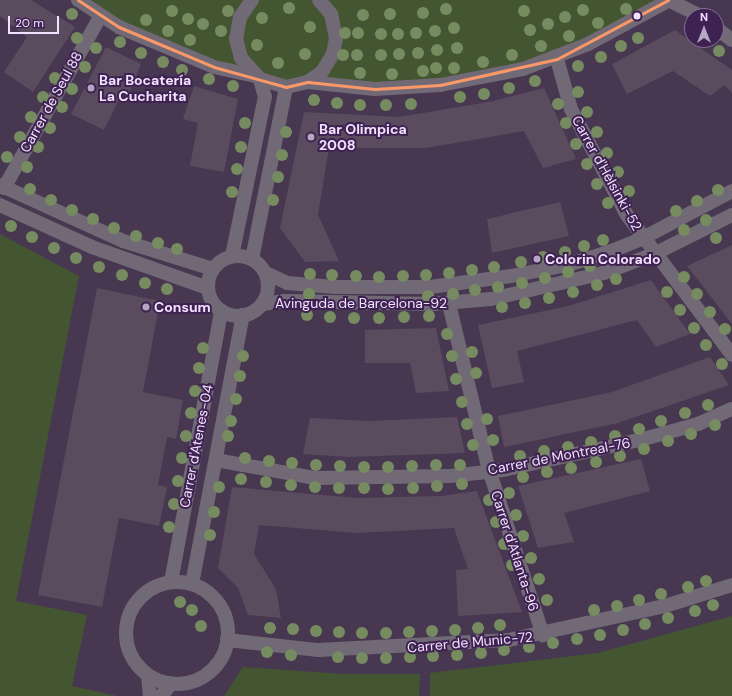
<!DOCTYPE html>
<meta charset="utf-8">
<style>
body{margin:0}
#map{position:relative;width:732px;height:696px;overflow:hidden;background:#473751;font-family:"DM Sans",sans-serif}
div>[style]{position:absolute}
.green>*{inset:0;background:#445631}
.building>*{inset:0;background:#5b4b5f}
.street>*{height:14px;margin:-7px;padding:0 7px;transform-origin:7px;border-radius:7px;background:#716a76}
.street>.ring{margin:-7px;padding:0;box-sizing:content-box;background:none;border:14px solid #716a76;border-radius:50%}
.bus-1>*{height:3px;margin:-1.5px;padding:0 1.5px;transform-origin:1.5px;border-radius:1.5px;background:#fc9868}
.trees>*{width:12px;height:12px;margin:-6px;border-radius:50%;background:#778b60}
.dots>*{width:11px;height:11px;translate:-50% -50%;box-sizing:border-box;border:2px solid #3e2251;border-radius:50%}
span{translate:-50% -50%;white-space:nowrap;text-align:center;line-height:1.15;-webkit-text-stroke:4px #3e2251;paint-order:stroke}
.poi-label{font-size:14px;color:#f2e1ff;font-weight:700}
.left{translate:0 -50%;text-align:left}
.street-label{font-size:14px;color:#f2e1ff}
.north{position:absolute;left:684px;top:8px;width:40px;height:40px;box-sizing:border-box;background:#3e2251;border:1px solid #866e97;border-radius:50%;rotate:0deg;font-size:11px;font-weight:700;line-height:16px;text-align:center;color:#f2e1ff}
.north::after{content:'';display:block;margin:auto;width:14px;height:18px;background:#b6a6c2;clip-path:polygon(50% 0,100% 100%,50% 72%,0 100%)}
.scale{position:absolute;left:8px;top:16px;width:51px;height:18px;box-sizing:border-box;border:2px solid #f2e1ff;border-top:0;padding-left:5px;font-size:12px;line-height:14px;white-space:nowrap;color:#f2e1ff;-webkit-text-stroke:3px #3e2251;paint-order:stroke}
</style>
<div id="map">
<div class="green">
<i style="clip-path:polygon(80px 0,668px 0,557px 59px,440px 85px,286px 87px,214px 67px)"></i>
<i style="clip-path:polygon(0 234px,79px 276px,16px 601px,87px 615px,72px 686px,117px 696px,0 696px)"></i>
<i style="clip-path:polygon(732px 616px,732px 696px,430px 696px,430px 673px,598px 653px)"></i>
<i style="clip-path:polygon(243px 667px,342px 674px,420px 674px,419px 696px,224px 696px)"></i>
</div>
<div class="building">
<i style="clip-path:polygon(0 0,31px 0,75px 27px,33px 92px,4px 72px,27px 37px,0 16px)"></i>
<i style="clip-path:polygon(675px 30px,732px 70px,732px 93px,724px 85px,710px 96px,673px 71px,627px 94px,612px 64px)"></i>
<i style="clip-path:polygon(106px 47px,141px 64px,128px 96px,122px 93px,104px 130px,71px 114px)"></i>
<i style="clip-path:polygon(194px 86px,238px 99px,224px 172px,190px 166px,198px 123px,183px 119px)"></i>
<i style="clip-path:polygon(544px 88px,576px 159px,543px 168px,524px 131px,426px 148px,329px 148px,318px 215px,339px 261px,305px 262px,280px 228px,304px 112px,399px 117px,494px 101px)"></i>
<i style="clip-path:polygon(560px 202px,569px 236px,492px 253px,487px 219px)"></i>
<i style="clip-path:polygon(732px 245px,732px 324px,687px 266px)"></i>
<i style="clip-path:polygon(651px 280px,690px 334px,656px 347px,637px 320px,517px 351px,524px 382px,492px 388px,478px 325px,568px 306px)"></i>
<i style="clip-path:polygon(97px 288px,160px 301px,143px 392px,183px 400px,176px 439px,167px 437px,158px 485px,167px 487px,159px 526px,119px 518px,102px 607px,38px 595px)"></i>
<i style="clip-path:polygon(436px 328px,449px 391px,416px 393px,410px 363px,365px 363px,365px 330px)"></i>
<i style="clip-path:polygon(710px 357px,729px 385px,618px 423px,504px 447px,498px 416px,612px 392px)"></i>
<i style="clip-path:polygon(457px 417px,465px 453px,349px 457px,303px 454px,310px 418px,370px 421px)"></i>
<i style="clip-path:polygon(641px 459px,650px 491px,564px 513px,574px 542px,538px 548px,518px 486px)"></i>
<i style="clip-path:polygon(232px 487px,357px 498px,441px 496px,477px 491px,522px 612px,458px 616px,456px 570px,468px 569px,454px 528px,356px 533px,259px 525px,254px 554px,276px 589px,281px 618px,248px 615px,238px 588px,218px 568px)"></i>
</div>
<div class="street">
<i style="left:78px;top:0;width:49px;rotate:33.4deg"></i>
<i style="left:119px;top:27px;width:103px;rotate:22.8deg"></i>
<i style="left:214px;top:67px;width:42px;rotate:12.4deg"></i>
<i style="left:252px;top:0;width:21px;rotate:125deg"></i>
<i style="left:240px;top:17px;width:22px;rotate:100deg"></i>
<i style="left:236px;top:39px;width:20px;rotate:75deg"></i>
<i style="left:241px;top:58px;width:28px;rotate:48deg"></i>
<i style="left:260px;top:79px;width:27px;rotate:17deg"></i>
<i style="left:286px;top:87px;width:23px;rotate:-13deg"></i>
<i style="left:308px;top:82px;width:17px;rotate:-36deg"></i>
<i style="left:322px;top:72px;width:21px;rotate:-59deg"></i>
<i style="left:333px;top:54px;width:15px;rotate:-79deg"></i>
<i style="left:336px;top:39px;width:25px;rotate:-101deg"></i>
<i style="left:331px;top:14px;width:18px;rotate:-131deg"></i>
<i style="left:668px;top:0;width:37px;rotate:26deg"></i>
<i style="left:716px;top:28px;width:20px;rotate:37deg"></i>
<i style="left:557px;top:59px;width:52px;rotate:74.4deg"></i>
<i style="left:571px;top:109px;width:120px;rotate:62.2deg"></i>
<i style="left:627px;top:215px;width:175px;rotate:53.1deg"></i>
<i style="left:308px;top:82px;width:67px;rotate:6deg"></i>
<i style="left:375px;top:89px;width:65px;rotate:-3.5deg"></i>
<i style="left:440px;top:85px;width:85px;rotate:-10.9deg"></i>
<i style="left:523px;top:69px;width:70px;rotate:-21deg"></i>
<i style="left:588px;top:44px;width:91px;rotate:-28.3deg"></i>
<i style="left:0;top:185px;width:135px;rotate:24.5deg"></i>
<i style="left:123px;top:241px;width:94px;rotate:17.3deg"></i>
<i style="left:4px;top:188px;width:196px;rotate:-60.7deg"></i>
<i style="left:0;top:205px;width:101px;rotate:24.5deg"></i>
<i style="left:92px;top:247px;width:123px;rotate:19.5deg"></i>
<i style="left:232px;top:256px;width:162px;rotate:-78.3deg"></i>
<i style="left:265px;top:97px;width:19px;rotate:-106deg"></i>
<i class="ring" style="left:208px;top:256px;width:46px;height:46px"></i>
<i style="left:252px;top:259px;width:175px;rotate:-78.8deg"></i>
<i style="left:266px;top:273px;width:23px;rotate:25deg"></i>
<i style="left:287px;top:283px;width:47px;rotate:4.9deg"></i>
<i style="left:334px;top:287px;width:96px"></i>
<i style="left:430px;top:287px;width:82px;rotate:-7.7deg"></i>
<i style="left:511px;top:276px;width:61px;rotate:-11.3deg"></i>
<i style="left:571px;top:264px;width:40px;rotate:-18deg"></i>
<i style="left:609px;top:252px;width:37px;rotate:-22deg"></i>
<i style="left:643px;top:238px;width:101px;rotate:-27.8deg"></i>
<i style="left:263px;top:304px;width:22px;rotate:-8deg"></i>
<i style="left:285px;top:301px;width:147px;rotate:1.2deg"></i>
<i style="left:432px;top:304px;width:59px;rotate:-4.8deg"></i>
<i style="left:491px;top:299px;width:116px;rotate:-13deg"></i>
<i style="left:604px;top:273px;width:53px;rotate:-20.8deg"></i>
<i style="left:654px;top:254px;width:87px;rotate:-26.6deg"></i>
<i style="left:449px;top:304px;width:171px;rotate:76.5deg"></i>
<i style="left:489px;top:470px;width:174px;rotate:71.9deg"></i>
<i style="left:216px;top:460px;width:101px;rotate:10.3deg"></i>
<i style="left:315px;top:478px;width:136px;rotate:-0.8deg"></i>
<i style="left:451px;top:476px;width:52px;rotate:-6.6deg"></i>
<i style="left:503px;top:470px;width:140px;rotate:-12.4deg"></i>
<i style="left:640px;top:440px;width:60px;rotate:-15.4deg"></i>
<i style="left:698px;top:424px;width:37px;rotate:-24deg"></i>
<i style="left:171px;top:582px;width:276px;rotate:-79.5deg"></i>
<i class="ring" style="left:126px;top:582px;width:88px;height:88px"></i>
<i style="left:192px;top:584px;width:274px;rotate:-79.3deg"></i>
<i style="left:227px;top:640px;width:92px;rotate:6.3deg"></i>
<i style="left:318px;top:650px;width:191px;rotate:-3deg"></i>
<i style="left:509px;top:640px;width:160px;rotate:-12.3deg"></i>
<i style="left:665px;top:606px;width:70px;rotate:-17.4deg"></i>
<i style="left:148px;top:675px;width:21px;rotate:85deg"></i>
<i style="left:161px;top:696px;width:16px;rotate:-50deg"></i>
</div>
<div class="bus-1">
<i style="left:78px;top:0;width:49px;rotate:33.4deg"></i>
<i style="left:119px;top:27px;width:103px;rotate:22.8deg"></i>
<i style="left:214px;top:67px;width:75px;rotate:15.5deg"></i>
<i style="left:286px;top:87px;width:23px;rotate:-13deg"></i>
<i style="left:308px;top:82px;width:67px;rotate:6deg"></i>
<i style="left:375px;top:89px;width:65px;rotate:-3.5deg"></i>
<i style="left:440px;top:85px;width:120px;rotate:-12.5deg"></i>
<i style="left:557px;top:59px;width:126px;rotate:-28deg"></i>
</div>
<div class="trees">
<i style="left:289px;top:8px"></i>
<i style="left:446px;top:9px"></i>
<i style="left:626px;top:9px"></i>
<i style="left:583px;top:10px"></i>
<i style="left:172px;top:11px"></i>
<i style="left:228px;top:11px"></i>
<i style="left:524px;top:11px"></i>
<i style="left:423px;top:13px"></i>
<i style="left:72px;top:14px"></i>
<i style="left:390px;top:14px"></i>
<i style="left:363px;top:15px"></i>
<i style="left:565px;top:17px"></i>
<i style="left:262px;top:18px"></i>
<i style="left:188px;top:19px"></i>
<i style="left:146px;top:20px"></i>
<i style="left:598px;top:23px"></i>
<i style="left:203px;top:24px"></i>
<i style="left:548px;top:24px"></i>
<i style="left:310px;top:27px"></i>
<i style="left:454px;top:28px"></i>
<i style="left:530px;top:30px"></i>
<i style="left:168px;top:31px"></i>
<i style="left:221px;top:31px"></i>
<i style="left:435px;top:31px"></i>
<i style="left:345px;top:33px"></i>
<i style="left:358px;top:33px"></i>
<i style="left:416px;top:33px"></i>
<i style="left:381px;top:34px"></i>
<i style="left:398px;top:34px"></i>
<i style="left:569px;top:36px"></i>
<i style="left:77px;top:38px"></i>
<i style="left:638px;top:38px"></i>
<i style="left:190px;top:40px"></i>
<i style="left:120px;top:42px"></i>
<i style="left:257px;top:45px"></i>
<i style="left:541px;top:46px"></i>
<i style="left:621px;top:46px"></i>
<i style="left:96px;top:48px"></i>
<i style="left:457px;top:48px"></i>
<i style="left:437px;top:50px"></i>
<i style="left:719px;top:51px"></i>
<i style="left:141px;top:53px"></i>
<i style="left:418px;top:53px"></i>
<i style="left:305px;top:54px"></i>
<i style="left:399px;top:54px"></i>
<i style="left:343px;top:55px"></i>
<i style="left:357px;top:55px"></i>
<i style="left:381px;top:55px"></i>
<i style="left:512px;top:55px"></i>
<i style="left:601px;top:57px"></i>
<i style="left:163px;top:62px"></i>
<i style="left:483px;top:62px"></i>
<i style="left:278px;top:63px"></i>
<i style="left:578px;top:66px"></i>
<i style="left:85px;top:67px"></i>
<i style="left:436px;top:68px"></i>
<i style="left:454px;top:68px"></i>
<i style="left:182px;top:70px"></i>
<i style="left:423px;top:71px"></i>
<i style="left:360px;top:73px"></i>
<i style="left:392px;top:74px"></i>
<i style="left:55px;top:78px"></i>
<i style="left:209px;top:79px"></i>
<i style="left:535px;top:81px"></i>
<i style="left:233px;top:86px"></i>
<i style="left:509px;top:88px"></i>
<i style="left:72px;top:89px"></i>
<i style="left:578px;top:92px"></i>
<i style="left:484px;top:94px"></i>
<i style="left:43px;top:97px"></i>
<i style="left:460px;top:97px"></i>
<i style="left:314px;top:100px"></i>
<i style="left:337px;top:103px"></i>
<i style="left:411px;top:104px"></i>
<i style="left:558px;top:104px"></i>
<i style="left:360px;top:105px"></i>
<i style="left:386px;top:105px"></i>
<i style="left:62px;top:107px"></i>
<i style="left:587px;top:112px"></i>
<i style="left:31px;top:117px"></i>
<i style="left:245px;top:123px"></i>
<i style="left:566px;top:123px"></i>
<i style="left:50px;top:128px"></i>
<i style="left:286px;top:132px"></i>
<i style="left:597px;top:132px"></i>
<i style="left:20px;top:137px"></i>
<i style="left:576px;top:144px"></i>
<i style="left:38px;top:147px"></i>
<i style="left:241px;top:147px"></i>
<i style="left:607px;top:153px"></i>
<i style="left:282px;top:155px"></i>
<i style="left:7px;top:157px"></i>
<i style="left:587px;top:164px"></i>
<i style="left:27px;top:167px"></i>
<i style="left:237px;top:169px"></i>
<i style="left:618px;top:172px"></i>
<i style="left:278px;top:177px"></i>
<i style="left:597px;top:184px"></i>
<i style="left:30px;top:189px"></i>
<i style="left:718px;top:190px"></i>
<i style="left:629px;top:191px"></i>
<i style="left:232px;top:192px"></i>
<i style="left:51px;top:200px"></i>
<i style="left:273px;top:200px"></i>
<i style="left:697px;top:201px"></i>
<i style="left:608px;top:203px"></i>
<i style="left:72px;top:210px"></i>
<i style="left:676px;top:211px"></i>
<i style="left:93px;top:219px"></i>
<i style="left:706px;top:220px"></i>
<i style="left:11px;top:226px"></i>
<i style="left:114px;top:228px"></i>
<i style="left:684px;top:230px"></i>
<i style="left:136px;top:236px"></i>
<i style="left:32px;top:237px"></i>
<i style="left:716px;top:238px"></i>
<i style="left:603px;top:240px"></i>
<i style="left:158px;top:243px"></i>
<i style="left:584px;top:246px"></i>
<i style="left:54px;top:248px"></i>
<i style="left:177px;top:249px"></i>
<i style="left:565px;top:252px"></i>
<i style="left:543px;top:257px"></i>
<i style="left:76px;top:258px"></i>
<i style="left:521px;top:262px"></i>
<i style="left:590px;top:266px"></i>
<i style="left:99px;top:267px"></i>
<i style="left:494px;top:267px"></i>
<i style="left:472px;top:270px"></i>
<i style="left:568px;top:272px"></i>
<i style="left:449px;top:273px"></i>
<i style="left:310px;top:274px"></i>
<i style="left:122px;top:275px"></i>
<i style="left:332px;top:275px"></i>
<i style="left:426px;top:275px"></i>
<i style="left:356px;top:276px"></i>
<i style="left:403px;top:276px"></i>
<i style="left:379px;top:277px"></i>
<i style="left:684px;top:277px"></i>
<i style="left:545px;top:278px"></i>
<i style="left:616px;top:279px"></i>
<i style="left:145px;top:283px"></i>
<i style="left:522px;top:283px"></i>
<i style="left:597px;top:285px"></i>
<i style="left:498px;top:287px"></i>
<i style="left:167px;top:289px"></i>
<i style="left:475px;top:290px"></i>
<i style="left:573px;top:292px"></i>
<i style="left:667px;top:292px"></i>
<i style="left:309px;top:294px"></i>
<i style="left:453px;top:294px"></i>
<i style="left:697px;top:294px"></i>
<i style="left:428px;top:296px"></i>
<i style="left:549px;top:298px"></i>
<i style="left:525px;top:303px"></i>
<i style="left:502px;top:307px"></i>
<i style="left:680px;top:310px"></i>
<i style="left:710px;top:312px"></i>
<i style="left:307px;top:315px"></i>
<i style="left:429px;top:316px"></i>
<i style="left:330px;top:317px"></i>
<i style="left:404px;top:317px"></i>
<i style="left:354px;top:318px"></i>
<i style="left:379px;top:318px"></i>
<i style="left:694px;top:328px"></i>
<i style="left:725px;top:329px"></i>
<i style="left:447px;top:334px"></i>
<i style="left:706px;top:345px"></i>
<i style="left:203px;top:348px"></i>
<i style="left:472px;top:352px"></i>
<i style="left:243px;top:356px"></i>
<i style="left:452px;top:356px"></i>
<i style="left:722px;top:364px"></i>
<i style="left:199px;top:368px"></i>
<i style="left:476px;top:373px"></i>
<i style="left:240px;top:376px"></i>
<i style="left:456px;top:379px"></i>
<i style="left:195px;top:391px"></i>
<i style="left:236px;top:399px"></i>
<i style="left:462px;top:402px"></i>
<i style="left:708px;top:405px"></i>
<i style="left:191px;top:413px"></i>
<i style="left:685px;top:413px"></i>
<i style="left:487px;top:419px"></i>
<i style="left:231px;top:421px"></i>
<i style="left:661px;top:421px"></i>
<i style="left:467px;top:424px"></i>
<i style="left:715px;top:425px"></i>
<i style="left:639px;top:429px"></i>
<i style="left:691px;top:434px"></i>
<i style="left:186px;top:436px"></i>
<i style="left:228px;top:436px"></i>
<i style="left:615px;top:436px"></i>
<i style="left:493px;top:440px"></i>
<i style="left:668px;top:441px"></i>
<i style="left:591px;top:442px"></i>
<i style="left:473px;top:445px"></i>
<i style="left:568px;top:447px"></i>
<i style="left:644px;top:449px"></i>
<i style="left:544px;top:451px"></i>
<i style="left:520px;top:456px"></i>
<i style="left:620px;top:456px"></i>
<i style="left:182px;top:458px"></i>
<i style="left:245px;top:458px"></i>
<i style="left:269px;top:461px"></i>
<i style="left:596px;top:462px"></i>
<i style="left:292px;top:463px"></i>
<i style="left:316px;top:465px"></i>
<i style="left:436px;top:465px"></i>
<i style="left:460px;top:465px"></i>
<i style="left:340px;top:466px"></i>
<i style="left:412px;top:466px"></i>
<i style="left:364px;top:467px"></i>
<i style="left:388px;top:467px"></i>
<i style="left:571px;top:468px"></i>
<i style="left:547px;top:472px"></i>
<i style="left:523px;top:477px"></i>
<i style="left:241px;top:479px"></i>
<i style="left:178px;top:481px"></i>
<i style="left:266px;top:482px"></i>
<i style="left:462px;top:484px"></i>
<i style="left:291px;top:485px"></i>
<i style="left:437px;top:486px"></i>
<i style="left:219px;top:487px"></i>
<i style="left:315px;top:487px"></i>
<i style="left:339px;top:488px"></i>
<i style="left:364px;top:488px"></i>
<i style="left:413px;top:488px"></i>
<i style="left:388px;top:489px"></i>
<i style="left:509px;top:493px"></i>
<i style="left:489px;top:500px"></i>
<i style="left:174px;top:504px"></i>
<i style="left:214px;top:512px"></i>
<i style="left:516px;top:515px"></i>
<i style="left:496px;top:522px"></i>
<i style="left:169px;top:527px"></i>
<i style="left:210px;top:535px"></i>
<i style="left:523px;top:536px"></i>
<i style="left:504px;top:544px"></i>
<i style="left:531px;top:558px"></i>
<i style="left:512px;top:565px"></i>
<i style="left:539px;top:579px"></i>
<i style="left:706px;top:581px"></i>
<i style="left:688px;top:587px"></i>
<i style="left:661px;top:594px"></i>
<i style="left:547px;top:600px"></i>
<i style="left:639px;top:600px"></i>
<i style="left:180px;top:602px"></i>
<i style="left:713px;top:605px"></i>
<i style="left:617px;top:606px"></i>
<i style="left:192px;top:610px"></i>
<i style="left:594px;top:610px"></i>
<i style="left:695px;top:611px"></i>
<i style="left:668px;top:618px"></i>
<i style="left:645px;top:624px"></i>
<i style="left:500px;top:625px"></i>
<i style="left:201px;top:626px"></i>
<i style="left:270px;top:628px"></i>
<i style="left:478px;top:628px"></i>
<i style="left:293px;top:629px"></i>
<i style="left:455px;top:630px"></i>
<i style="left:623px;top:630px"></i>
<i style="left:316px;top:631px"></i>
<i style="left:432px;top:631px"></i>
<i style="left:339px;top:632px"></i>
<i style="left:409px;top:632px"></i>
<i style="left:362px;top:633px"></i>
<i style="left:386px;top:633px"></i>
<i style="left:600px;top:635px"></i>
<i style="left:577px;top:639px"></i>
<i style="left:553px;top:643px"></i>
<i style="left:529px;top:647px"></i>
<i style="left:504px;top:650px"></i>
<i style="left:267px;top:652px"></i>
<i style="left:481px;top:653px"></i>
<i style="left:291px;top:655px"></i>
<i style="left:457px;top:655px"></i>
<i style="left:433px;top:656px"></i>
<i style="left:338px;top:657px"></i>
<i style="left:410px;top:657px"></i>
<i style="left:362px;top:658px"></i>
<i style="left:386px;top:658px"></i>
</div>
<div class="dots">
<i style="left:637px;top:16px;background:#f2e1ff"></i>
<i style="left:91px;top:88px;background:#b6a6c2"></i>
<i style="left:311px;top:137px;background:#b6a6c2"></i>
<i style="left:537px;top:259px;background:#b6a6c2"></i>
<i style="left:146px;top:307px;background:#b6a6c2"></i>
</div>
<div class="poi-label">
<span class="left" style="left:99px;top:88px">Bar Bocatería<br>La Cucharita</span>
<span class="left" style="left:319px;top:137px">Bar Olimpica<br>2008</span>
<span class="left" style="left:545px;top:259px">Colorin Colorado</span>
<span class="left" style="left:154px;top:307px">Consum</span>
</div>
<div class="street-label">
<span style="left:51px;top:102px;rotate:-61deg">Carrer de Seul 88</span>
<span style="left:607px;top:173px;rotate:61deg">Carrer d'Hèlsinki-52</span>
<span style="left:361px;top:303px">Avinguda de Barcelona-92</span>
<span style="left:196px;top:446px;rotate:-79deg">Carrer d'Atenes-04</span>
<span style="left:559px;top:456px;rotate:-11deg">Carrer de Montreal-76</span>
<span style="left:515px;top:551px;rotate:72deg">Carrer d'Atlanta-96</span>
<span style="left:470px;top:642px;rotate:-5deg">Carrer de Munic-72</span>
</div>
<div class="north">N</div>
<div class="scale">20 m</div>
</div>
